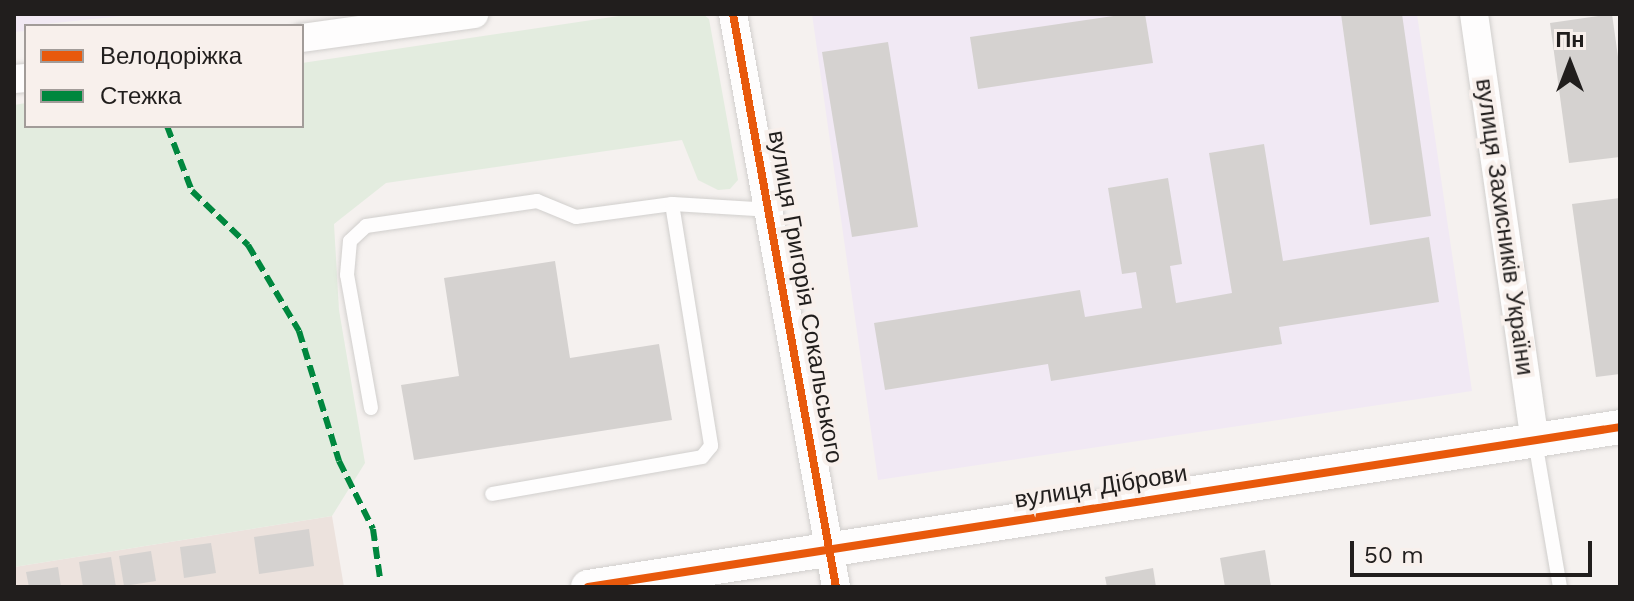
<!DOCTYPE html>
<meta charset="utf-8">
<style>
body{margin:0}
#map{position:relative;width:1634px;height:601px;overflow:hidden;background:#f5f1ef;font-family:"Work Sans",sans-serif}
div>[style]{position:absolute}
.built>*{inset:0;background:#ece2dd}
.education>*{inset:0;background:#f1e9f4}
.medical>*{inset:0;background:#f1e9f3}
.green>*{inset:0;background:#e3ecdf}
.building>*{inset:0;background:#d5d2d0}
.roads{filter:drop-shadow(0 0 2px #d1cfcd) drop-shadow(0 0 2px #d1cfcd)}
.service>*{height:14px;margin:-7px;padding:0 7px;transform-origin:7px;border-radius:7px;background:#fefdfd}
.minor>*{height:28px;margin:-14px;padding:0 14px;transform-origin:14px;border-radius:14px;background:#fefdfd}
.tertiary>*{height:34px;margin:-17px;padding:0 17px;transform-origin:17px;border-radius:17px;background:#fefdfd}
.quiet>*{height:6px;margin-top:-3px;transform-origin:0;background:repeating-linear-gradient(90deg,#00873e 0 12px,transparent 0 18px)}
.cycleway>*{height:8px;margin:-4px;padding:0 4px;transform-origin:4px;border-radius:4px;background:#e8590c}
span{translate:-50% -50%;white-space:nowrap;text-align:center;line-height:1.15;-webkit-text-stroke:8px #f8f0ec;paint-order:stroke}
.street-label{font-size:24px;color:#211e1d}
.frame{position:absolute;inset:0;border:16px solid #211e1d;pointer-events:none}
.legend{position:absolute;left:24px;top:24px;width:280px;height:104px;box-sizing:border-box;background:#f8f0ec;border:2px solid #a29c99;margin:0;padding:10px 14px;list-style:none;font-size:24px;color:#211e1d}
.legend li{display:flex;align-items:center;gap:16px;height:40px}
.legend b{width:40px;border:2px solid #a29c99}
.north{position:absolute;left:1530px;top:24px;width:80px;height:80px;-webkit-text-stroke:6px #f8f0ec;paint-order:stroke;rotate:0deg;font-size:22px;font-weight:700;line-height:32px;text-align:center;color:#211e1d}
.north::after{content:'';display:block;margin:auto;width:28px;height:36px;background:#211e1d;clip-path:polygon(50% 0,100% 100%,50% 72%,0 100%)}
.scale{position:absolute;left:1350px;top:541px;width:242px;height:36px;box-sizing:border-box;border:4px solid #211e1d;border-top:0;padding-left:10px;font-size:24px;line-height:28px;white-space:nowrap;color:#211e1d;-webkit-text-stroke:6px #f8f0ec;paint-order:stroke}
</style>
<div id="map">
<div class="built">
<i style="clip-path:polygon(332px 516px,344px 587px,14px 587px,14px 567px)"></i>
</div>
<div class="education">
<i style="clip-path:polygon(812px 14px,1417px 14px,1472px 391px,878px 480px)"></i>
</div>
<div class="medical">
<i style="clip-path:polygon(14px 14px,141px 14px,26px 26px,26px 31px,14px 32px)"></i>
</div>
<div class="green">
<i style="clip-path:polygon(632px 14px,703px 14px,709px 19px,738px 180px,730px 189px,718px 190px,698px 180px,682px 140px,386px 183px,334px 224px,339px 310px,365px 463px,332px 516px,14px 567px,14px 105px,26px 103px,26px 126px,302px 126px,302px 63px)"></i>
</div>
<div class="building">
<i style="clip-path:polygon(1127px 14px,1145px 14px,1153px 63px,978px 89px,970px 37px)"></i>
<i style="clip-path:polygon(1341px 14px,1402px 14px,1431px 216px,1370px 225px)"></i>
<i style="clip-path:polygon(1612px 14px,1620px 71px,1620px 157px,1569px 163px,1550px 23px)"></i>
<i style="clip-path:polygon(888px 42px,918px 227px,852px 237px,822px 52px)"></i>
<i style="clip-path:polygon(1264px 144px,1283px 261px,1429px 237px,1439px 302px,1279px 327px,1282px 344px,1051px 381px,1048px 364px,885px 390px,874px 323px,1080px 290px,1085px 317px,1142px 308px,1136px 272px,1122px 274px,1108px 188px,1168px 178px,1182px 264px,1170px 266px,1176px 303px,1232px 293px,1209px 153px)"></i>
<i style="clip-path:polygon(1620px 198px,1620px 374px,1596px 377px,1572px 204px)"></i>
<i style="clip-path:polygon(555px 261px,570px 358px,659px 344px,672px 420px,414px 460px,401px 385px,459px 376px,444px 278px)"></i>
<i style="clip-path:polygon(309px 529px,314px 566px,259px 574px,254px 537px)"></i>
<i style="clip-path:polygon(211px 543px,216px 573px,184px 578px,180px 547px)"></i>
<i style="clip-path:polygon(1265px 550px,1271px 587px,1225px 587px,1220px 558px)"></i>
<i style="clip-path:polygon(151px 551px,156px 581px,124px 586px,119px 556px)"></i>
<i style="clip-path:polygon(111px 557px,116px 587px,83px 587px,79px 562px)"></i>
<i style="clip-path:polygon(58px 567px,61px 587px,29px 587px,26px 572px)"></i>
<i style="clip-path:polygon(1153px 568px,1156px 587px,1107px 587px,1105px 577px)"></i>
</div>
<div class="roads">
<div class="service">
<i style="left:672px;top:204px;width:97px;rotate:3.5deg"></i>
<i style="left:371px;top:408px;width:135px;rotate:-100.2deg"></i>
<i style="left:347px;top:275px;width:34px;rotate:-85deg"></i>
<i style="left:350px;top:241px;width:22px;rotate:-43deg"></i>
<i style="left:366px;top:226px;width:173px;rotate:-8.3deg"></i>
<i style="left:537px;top:201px;width:42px;rotate:22.3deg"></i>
<i style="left:576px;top:217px;width:97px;rotate:-7.7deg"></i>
<i style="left:672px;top:204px;width:245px;rotate:80.8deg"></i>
<i style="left:711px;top:446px;width:14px;rotate:129deg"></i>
<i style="left:702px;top:457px;width:213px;rotate:170deg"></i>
<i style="left:1535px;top:441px;width:148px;rotate:80.3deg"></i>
</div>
<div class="minor">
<i style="left:733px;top:14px;width:582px;rotate:79.81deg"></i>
<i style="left:1474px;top:14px;width:430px;rotate:81.9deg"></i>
<i style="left:302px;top:38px;width:174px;rotate:-7.9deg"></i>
<i style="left:14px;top:79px;width:12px;rotate:-5deg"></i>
</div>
<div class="tertiary">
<i style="left:588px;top:587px;width:1044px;rotate:-8.81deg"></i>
</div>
</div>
<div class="quiet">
<i style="left:167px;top:126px;width:70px;rotate:69deg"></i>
<i style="left:192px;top:191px;width:78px;rotate:44deg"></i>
<i style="left:248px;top:245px;width:100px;rotate:59.3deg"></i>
<i style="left:299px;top:331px;width:136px;rotate:72.9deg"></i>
<i style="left:339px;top:461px;width:76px;rotate:63.4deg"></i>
<i style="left:373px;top:529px;width:49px;rotate:81.9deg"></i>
</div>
<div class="cycleway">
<i style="left:733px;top:14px;width:582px;rotate:79.81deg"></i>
<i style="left:588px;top:587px;width:1044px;rotate:-8.81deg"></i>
</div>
<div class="street-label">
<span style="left:1504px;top:227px;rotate:82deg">вулиця Захисників України</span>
<span style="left:805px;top:297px;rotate:80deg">вулиця Григорія Сокальського</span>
<span style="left:1101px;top:487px;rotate:-9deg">вулиця Діброви</span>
</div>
<div class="frame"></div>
<ul class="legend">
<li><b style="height:10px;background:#e8590c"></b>Велодоріжка</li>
<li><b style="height:10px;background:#00873e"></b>Стежка</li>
</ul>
<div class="north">Пн</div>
<div class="scale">50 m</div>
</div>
